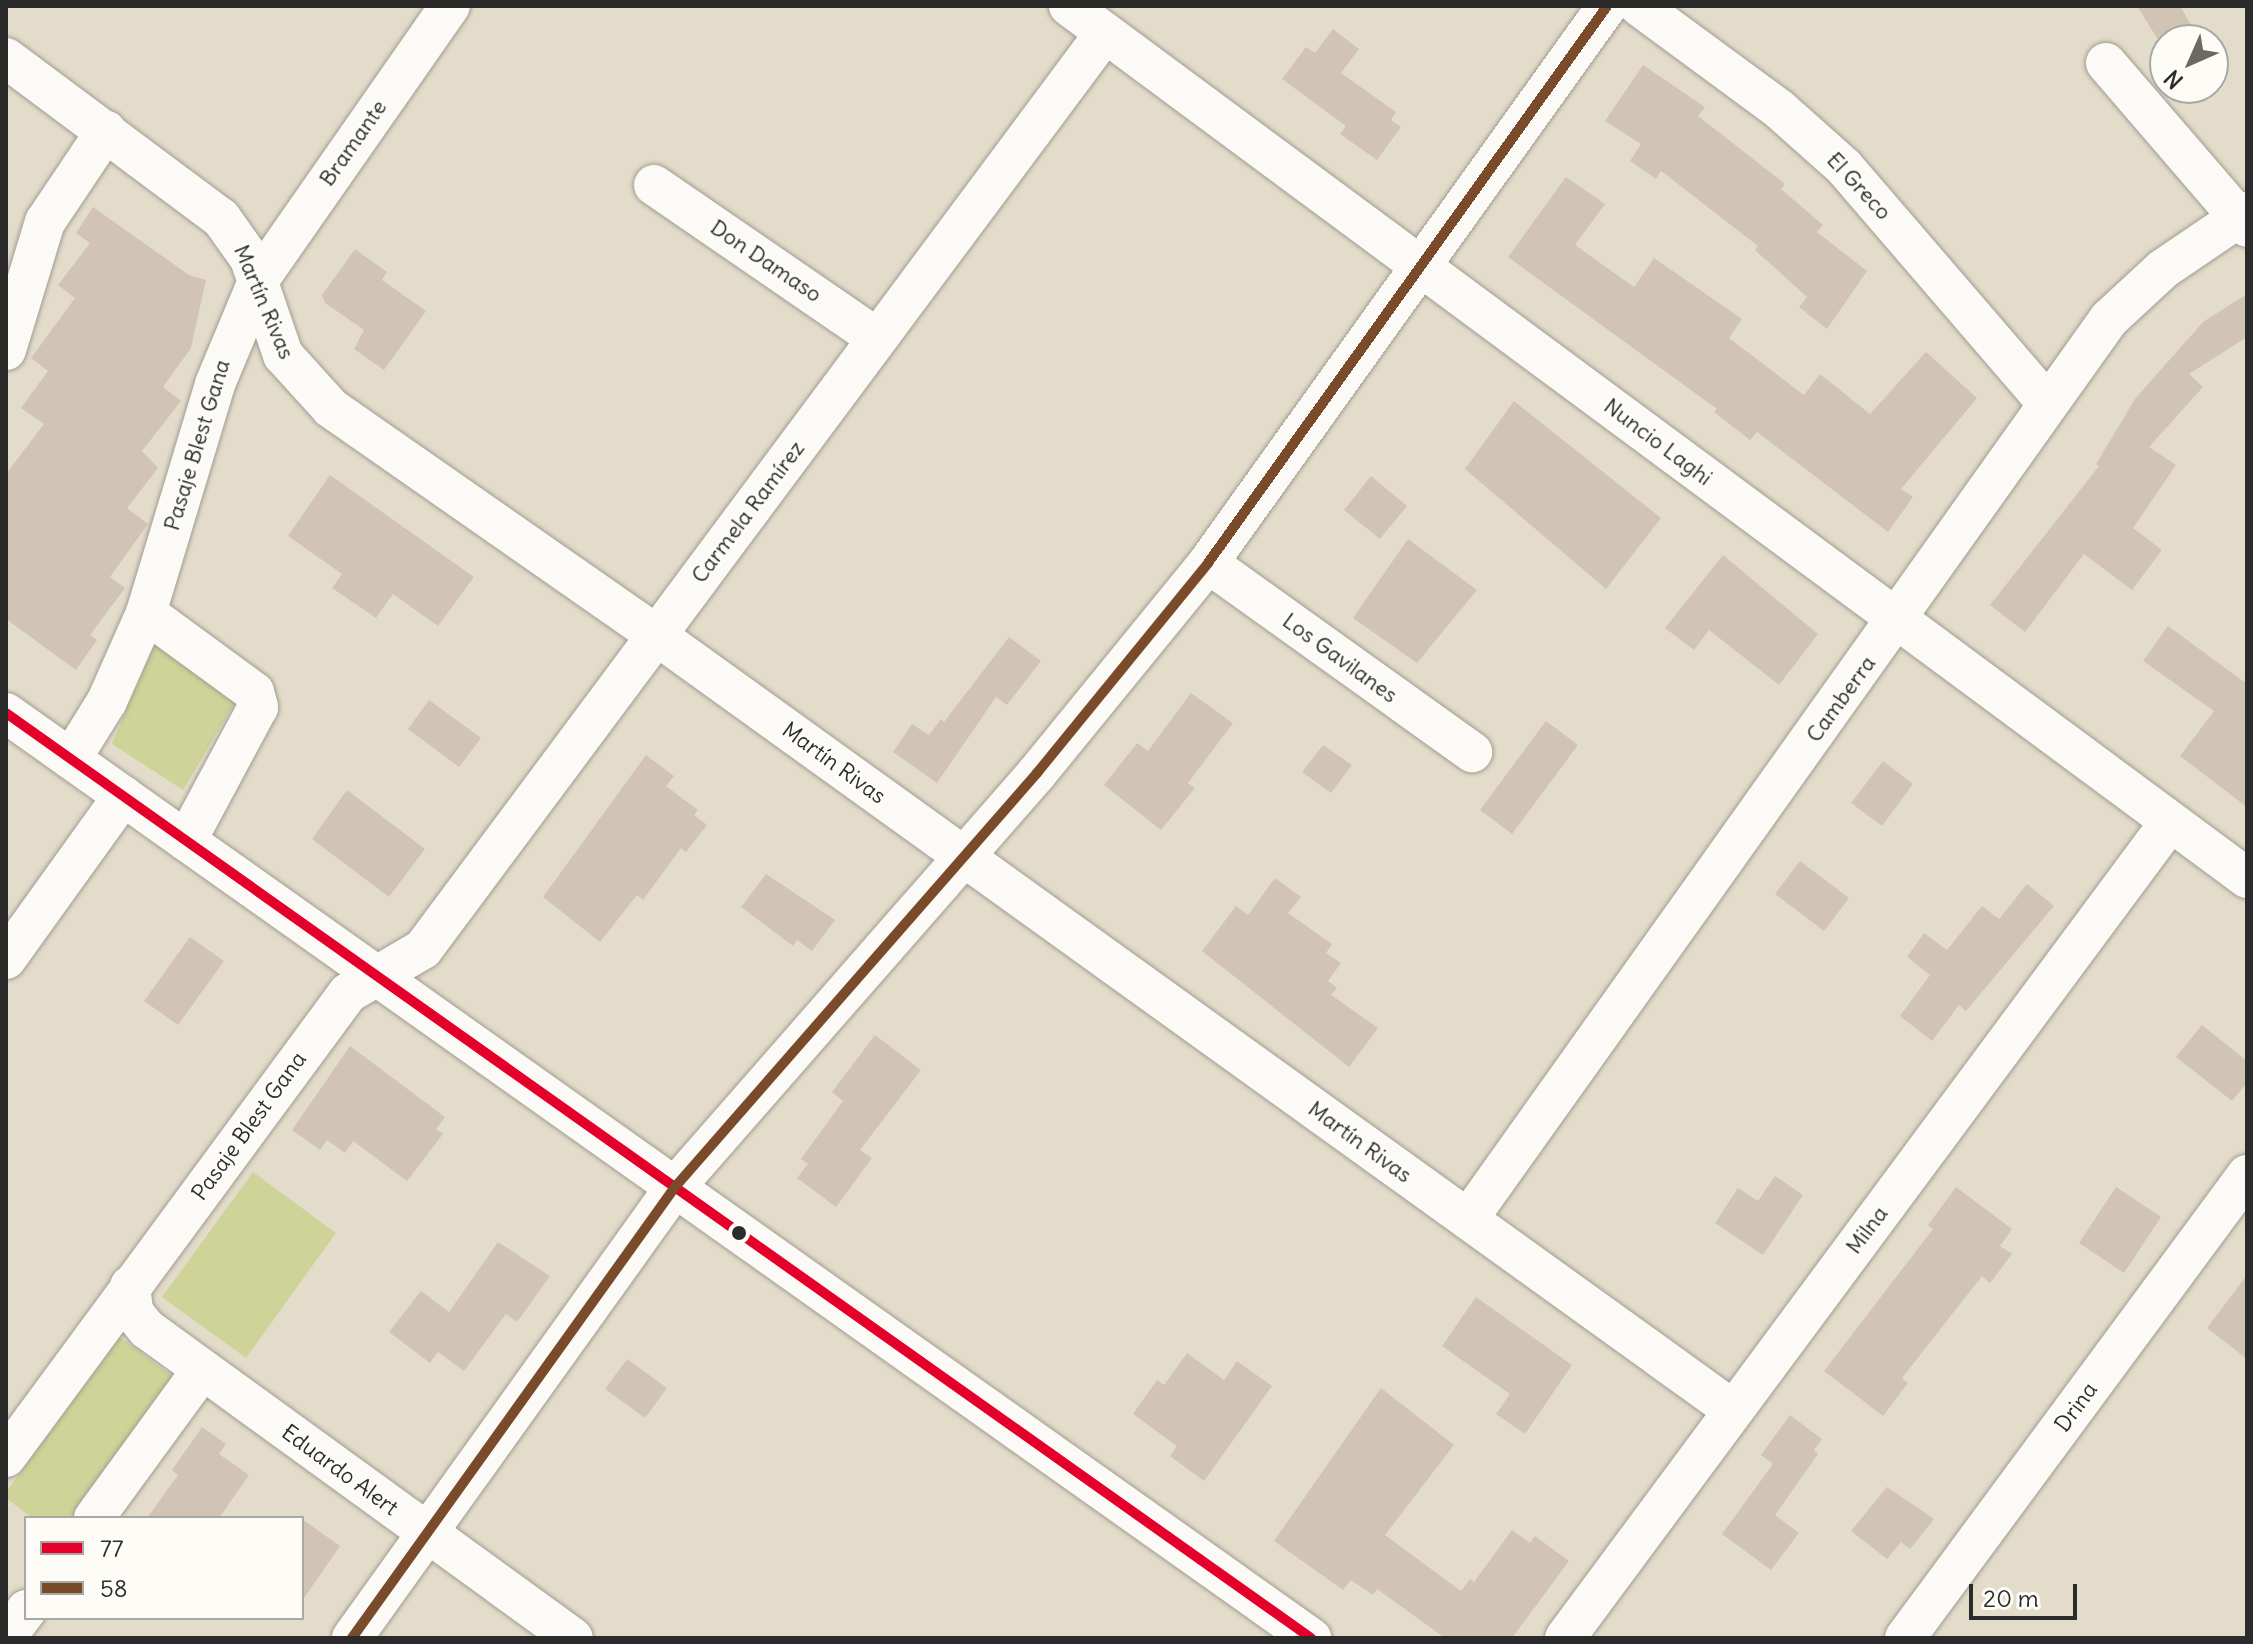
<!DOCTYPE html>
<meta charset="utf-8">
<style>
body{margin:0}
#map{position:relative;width:2253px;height:1644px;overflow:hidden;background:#e4dcca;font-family:Delius,sans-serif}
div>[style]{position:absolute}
.green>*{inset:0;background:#ced398}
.building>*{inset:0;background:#d1c4b4}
.roads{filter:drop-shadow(0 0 2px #a19c92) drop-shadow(0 0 2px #a19c92)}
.minor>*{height:40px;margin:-20px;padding:0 20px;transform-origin:20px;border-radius:20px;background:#fbfaf7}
.bus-1>*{height:10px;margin:-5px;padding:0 5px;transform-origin:5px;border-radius:5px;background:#e4002b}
.bus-2>*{height:10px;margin:-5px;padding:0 5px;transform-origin:5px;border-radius:5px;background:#7a4b2a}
.dots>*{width:22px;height:22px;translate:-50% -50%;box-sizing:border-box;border:4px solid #fdfcf7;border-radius:50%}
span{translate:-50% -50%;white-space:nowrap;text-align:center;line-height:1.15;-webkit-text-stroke:6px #fdfcf7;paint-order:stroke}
.street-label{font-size:22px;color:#2b2b2b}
.frame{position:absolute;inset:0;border:8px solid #2b2b2b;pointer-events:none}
.legend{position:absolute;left:24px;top:1516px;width:280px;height:104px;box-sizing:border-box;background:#fdfcf7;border:2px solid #a9a8a5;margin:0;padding:10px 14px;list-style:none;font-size:24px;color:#2b2b2b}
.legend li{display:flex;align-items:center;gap:16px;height:40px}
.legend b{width:40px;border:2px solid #a9a8a5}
.north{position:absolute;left:2149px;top:24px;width:80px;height:80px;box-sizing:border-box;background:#fdfcf7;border:2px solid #a9a8a5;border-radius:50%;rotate:225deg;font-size:22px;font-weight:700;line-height:32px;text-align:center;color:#2b2b2b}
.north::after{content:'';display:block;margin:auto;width:28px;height:36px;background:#6c6963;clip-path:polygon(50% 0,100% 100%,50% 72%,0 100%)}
.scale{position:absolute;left:1969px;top:1584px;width:108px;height:36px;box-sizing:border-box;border:4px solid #2b2b2b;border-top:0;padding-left:10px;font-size:24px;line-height:28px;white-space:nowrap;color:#2b2b2b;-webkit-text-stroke:6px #fdfcf7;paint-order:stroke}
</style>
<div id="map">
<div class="green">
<i style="clip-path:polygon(154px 643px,236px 701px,183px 790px,112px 744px)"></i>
<i style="clip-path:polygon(253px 1172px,336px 1233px,246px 1358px,162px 1297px)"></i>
<i style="clip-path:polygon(120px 1337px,176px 1379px,73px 1518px,32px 1518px,6px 1498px,6px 1492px)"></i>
</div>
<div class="building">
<i style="clip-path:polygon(2137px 6px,2180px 6px,2200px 40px,2165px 40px,2165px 51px)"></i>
<i style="clip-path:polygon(1333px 29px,1359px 49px,1341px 73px,1396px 112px,1391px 120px,1401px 127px,1377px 160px,1340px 134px,1346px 126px,1282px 79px,1306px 47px,1315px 53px)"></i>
<i style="clip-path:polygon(1643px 65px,1705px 107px,1698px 116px,1785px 184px,1781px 189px,1823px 225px,1817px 232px,1867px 271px,1827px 329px,1799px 307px,1807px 297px,1755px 250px,1758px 246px,1661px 171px,1656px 179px,1630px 161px,1641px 144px,1605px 121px)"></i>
<i style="clip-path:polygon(2170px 88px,2204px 88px,2179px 103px)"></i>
<i style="clip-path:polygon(1566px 177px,1605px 204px,1575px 245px,1634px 287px,1654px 258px,1742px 319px,1729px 338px,1804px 395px,1820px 374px,1870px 414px,1926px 352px,1977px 398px,1901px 489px,1913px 497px,1888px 532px,1757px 432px,1750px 440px,1714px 412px,1717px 409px,1508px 257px)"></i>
<i style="clip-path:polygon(93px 207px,189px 275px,206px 280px,191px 348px,163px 387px,181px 401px,142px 451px,158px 468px,127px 508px,148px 524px,110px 577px,125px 588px,90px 635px,97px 640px,76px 670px,6px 619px,6px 474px,44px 424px,21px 408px,48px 371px,31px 358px,75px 298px,58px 285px,90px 243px,76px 233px)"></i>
<i style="clip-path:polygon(355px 249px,387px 272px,382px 280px,426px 311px,384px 370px,354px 349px,364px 330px,325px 303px,322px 295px)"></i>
<i style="clip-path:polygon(2247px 294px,2247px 337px,2189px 374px,2203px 387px,2149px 447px,2176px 465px,2133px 528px,2162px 550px,2132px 590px,2084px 554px,2025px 632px,1990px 605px,2099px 466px,2096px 464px,2135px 399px,2203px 322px)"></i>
<i style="clip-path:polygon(1514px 401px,1661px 518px,1606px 589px,1465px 469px)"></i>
<i style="clip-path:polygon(330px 475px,474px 577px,438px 626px,393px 594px,376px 618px,332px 588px,342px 574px,288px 536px)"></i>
<i style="clip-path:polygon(1371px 476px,1407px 506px,1380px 539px,1344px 510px)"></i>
<i style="clip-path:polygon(1408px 539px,1477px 590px,1417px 663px,1353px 618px)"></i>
<i style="clip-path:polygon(1723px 555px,1818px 634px,1779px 685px,1709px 630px,1694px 650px,1665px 628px)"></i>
<i style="clip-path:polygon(2168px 626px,2247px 684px,2247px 807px,2180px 756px,2214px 711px,2143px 661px)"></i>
<i style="clip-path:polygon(1009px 637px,1041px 661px,1007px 705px,996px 697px,937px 783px,893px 752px,912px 724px,929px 735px,941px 719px,944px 722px)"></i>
<i style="clip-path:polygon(1191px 693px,1233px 723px,1188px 783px,1195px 788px,1161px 830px,1104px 785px,1137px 743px,1148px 751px)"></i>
<i style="clip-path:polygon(429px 700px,481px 738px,459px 767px,408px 729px)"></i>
<i style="clip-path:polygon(1546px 721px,1578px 745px,1512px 834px,1480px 810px)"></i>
<i style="clip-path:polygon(1323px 745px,1352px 765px,1331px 793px,1302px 772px)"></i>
<i style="clip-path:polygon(646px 755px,674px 776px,666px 786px,698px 810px,694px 815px,707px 825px,686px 852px,681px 848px,643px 900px,637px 895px,600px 942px,543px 897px)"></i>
<i style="clip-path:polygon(1883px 761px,1913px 784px,1882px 826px,1851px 803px)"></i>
<i style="clip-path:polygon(347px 790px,425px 849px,389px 897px,312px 839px)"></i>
<i style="clip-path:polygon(1800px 861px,1849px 898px,1824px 931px,1775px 894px)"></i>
<i style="clip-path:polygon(766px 874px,835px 920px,812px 951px,797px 940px,793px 946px,741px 907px)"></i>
<i style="clip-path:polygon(1275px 878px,1301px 897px,1288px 913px,1332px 944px,1326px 953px,1341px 963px,1328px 981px,1337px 988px,1331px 995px,1378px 1028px,1349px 1067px,1202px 951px,1236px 906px,1248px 915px)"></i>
<i style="clip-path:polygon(2027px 884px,2054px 906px,1966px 1011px,1959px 1005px,1932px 1041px,1900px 1016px,1930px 975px,1907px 957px,1924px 933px,1947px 950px,1982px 906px,1999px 919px)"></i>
<i style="clip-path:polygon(190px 937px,224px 961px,178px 1025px,144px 1001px)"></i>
<i style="clip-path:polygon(2202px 1025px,2247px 1061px,2247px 1083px,2232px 1101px,2176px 1057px)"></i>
<i style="clip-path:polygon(875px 1035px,921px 1070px,860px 1150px,872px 1158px,836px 1207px,797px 1178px,808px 1164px,801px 1159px,843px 1101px,832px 1092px)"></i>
<i style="clip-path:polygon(350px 1046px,445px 1117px,436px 1129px,443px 1134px,407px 1181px,353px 1141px,345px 1153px,327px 1140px,320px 1150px,292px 1130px)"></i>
<i style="clip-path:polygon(1775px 1176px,1803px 1195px,1763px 1255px,1715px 1223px,1738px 1188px,1758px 1201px)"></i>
<i style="clip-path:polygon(1956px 1187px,2012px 1229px,2000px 1246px,2012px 1254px,1990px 1283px,1982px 1276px,1902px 1378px,1908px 1383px,1883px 1416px,1824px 1371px,1933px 1229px,1928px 1225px)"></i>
<i style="clip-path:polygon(2116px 1187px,2161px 1217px,2124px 1273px,2079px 1243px)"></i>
<i style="clip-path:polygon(498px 1242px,550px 1276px,517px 1322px,506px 1314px,464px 1371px,438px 1352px,430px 1363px,389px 1332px,421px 1291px,449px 1312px)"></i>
<i style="clip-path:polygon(2247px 1275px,2247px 1359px,2207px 1328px)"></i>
<i style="clip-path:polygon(1476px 1297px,1572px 1365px,1525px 1434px,1496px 1414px,1510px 1394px,1442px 1346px)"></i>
<i style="clip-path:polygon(1187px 1353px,1224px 1380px,1237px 1361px,1272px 1386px,1204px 1481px,1170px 1456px,1177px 1446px,1133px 1414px,1157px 1380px,1164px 1385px)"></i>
<i style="clip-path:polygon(627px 1359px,667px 1388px,645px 1418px,605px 1389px)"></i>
<i style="clip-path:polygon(1381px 1388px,1454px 1445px,1385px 1535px,1461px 1591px,1470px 1579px,1474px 1582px,1512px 1530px,1530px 1543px,1535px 1536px,1569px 1561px,1512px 1638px,1445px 1638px,1377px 1589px,1373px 1595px,1351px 1580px,1343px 1590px,1274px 1541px)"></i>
<i style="clip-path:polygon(1790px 1415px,1822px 1439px,1814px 1450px,1818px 1454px,1775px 1515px,1799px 1533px,1771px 1570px,1722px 1534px,1773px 1464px,1761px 1455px)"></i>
<i style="clip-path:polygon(202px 1427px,226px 1444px,219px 1454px,249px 1475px,219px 1518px,147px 1518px,178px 1475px,172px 1470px)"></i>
<i style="clip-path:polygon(1887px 1487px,1934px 1519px,1910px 1549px,1901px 1542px,1887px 1559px,1851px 1531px)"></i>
<i style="clip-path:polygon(302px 1519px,340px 1546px,302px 1601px)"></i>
</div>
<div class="roads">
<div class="minor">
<i style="left:1069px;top:6px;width:1466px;rotate:36.51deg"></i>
<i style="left:1639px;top:6px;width:174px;rotate:36.3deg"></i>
<i style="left:1779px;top:109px;width:87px;rotate:41.7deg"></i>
<i style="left:1844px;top:167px;width:310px;rotate:49.3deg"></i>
<i style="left:6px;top:58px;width:268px;rotate:36.7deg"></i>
<i style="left:221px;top:218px;width:50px;rotate:54.7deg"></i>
<i style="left:250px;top:259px;width:102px;rotate:71deg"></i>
<i style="left:283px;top:355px;width:72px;rotate:47.8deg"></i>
<i style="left:331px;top:408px;width:396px;rotate:34.9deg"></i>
<i style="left:656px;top:635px;width:1327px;rotate:35.74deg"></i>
<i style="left:2106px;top:63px;width:216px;rotate:49.3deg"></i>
<i style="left:654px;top:185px;width:270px;rotate:34.5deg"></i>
<i style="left:6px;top:350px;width:134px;rotate:-73.1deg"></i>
<i style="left:45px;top:222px;width:110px;rotate:-56.2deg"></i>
<i style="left:1208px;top:563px;width:325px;rotate:35.6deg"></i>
<i style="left:146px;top:613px;width:134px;rotate:36.2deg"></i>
<i style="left:254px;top:692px;width:16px;rotate:75deg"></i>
<i style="left:258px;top:707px;width:152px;rotate:118.2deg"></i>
<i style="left:6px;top:713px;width:1600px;rotate:35.33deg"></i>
<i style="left:71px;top:759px;width:68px;rotate:-58.2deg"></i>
<i style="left:107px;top:701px;width:96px;rotate:-66.1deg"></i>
<i style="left:146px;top:613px;width:239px;rotate:-73.2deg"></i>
<i style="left:215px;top:384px;width:112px;rotate:-67.3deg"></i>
<i style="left:258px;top:281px;width:335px;rotate:-55.1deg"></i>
<i style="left:6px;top:959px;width:201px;rotate:-54.3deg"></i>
<i style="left:1468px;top:1219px;width:1105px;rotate:-54.54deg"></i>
<i style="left:2109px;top:319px;width:74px;rotate:-42.8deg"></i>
<i style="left:2163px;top:269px;width:102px;rotate:-34.2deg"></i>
<i style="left:130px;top:1286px;width:26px;rotate:83deg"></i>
<i style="left:133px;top:1312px;width:22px;rotate:51deg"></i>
<i style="left:147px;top:1329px;width:526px;rotate:35.96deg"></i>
<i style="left:6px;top:1457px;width:576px;rotate:-53.61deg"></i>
<i style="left:348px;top:993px;width:87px;rotate:-30.4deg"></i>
<i style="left:423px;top:949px;width:1142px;rotate:-53.33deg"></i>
<i style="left:94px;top:1518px;width:183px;rotate:-53.9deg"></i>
<i style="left:6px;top:1637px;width:34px;rotate:-53deg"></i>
<i style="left:352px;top:1638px;width:555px;rotate:-54.39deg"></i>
<i style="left:675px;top:1187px;width:550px;rotate:-48.83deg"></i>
<i style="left:1037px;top:773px;width:271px;rotate:-50.8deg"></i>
<i style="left:1208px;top:563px;width:685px;rotate:-54.38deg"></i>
<i style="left:1565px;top:1638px;width:1016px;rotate:-53.45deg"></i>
<i style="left:1905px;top:1638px;width:576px;rotate:-53.55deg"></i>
</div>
</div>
<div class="bus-1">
<i style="left:6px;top:713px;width:1600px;rotate:35.33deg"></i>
</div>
<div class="bus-2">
<i style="left:352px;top:1638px;width:555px;rotate:-54.39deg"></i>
<i style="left:675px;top:1187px;width:550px;rotate:-48.83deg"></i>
<i style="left:1037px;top:773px;width:271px;rotate:-50.8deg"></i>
<i style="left:1208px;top:563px;width:685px;rotate:-54.38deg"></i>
</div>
<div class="dots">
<i style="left:739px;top:1233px;background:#2b2b2b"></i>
</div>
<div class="street-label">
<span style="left:353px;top:143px;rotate:-55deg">Bramante</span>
<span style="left:1859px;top:186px;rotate:47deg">El Greco</span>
<span style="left:766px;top:261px;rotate:34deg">Don Damaso</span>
<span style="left:264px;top:302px;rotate:67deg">Martín Rivas</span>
<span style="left:1658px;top:442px;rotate:37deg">Nuncio Laghi</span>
<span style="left:197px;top:445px;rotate:-73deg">Pasaje Blest Gana</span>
<span style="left:748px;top:512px;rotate:-53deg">Carmela Ramírez</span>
<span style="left:1340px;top:658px;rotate:36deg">Los Gavilanes</span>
<span style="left:1841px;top:699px;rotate:-54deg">Camberra</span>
<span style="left:834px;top:763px;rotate:36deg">Martín Rivas</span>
<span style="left:249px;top:1126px;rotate:-54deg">Pasaje Blest Gana</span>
<span style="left:1360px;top:1142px;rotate:36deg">Martín Rivas</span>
<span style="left:1867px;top:1230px;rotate:-53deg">Milna</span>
<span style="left:2076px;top:1407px;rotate:-54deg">Drina</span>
<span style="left:340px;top:1470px;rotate:36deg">Eduardo Alert</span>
</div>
<div class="frame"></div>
<ul class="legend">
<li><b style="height:10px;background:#e4002b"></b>77</li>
<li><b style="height:10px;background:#7a4b2a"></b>58</li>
</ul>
<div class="north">N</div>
<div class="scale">20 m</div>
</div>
